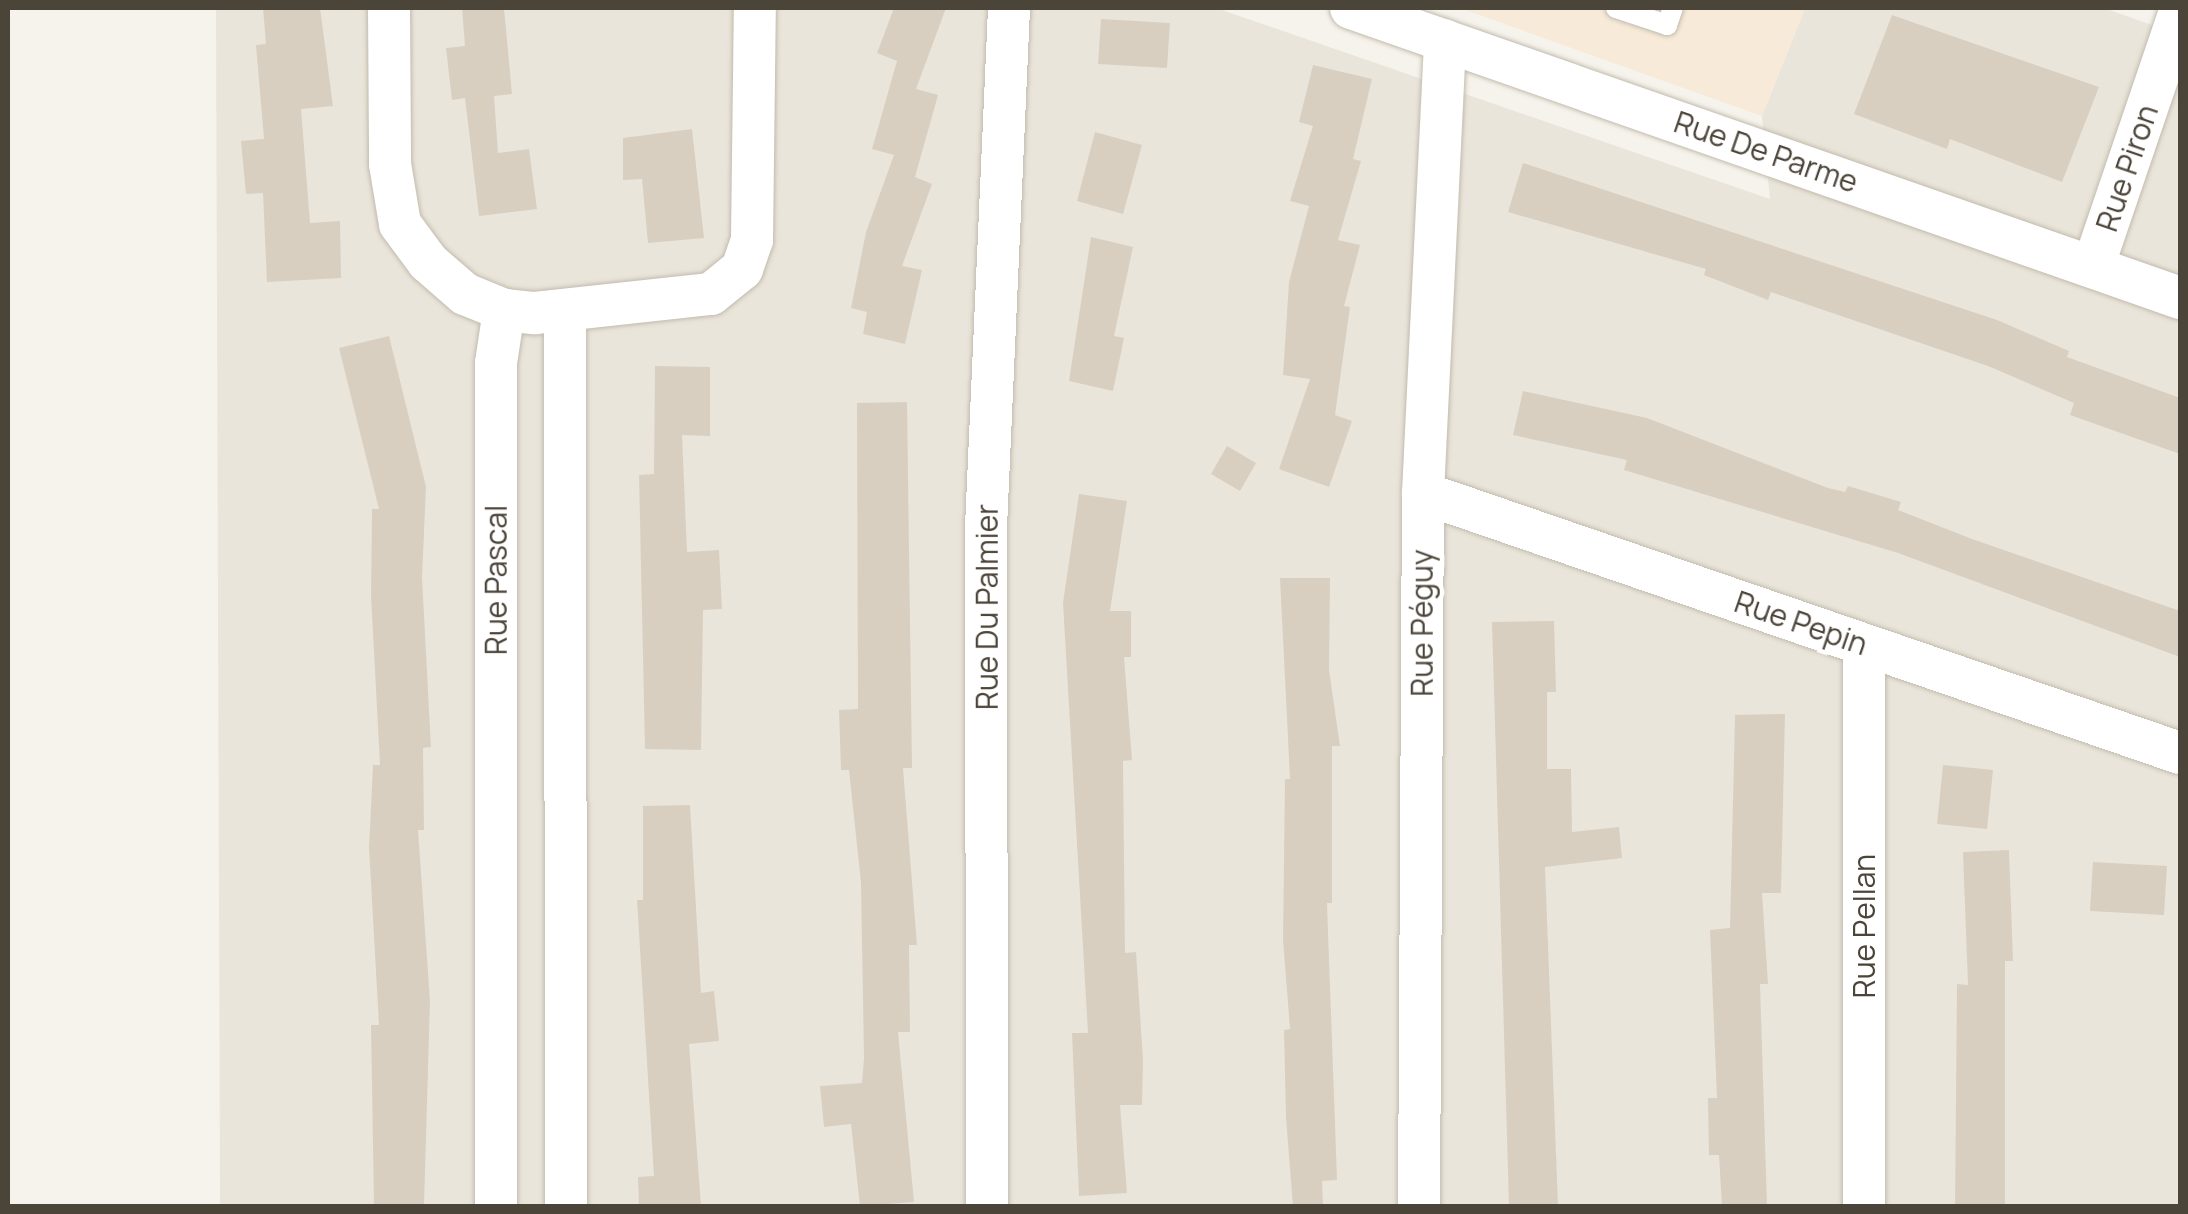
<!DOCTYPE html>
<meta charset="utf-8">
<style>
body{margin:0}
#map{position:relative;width:2188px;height:1214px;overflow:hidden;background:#f6f3ec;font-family:Manrope,sans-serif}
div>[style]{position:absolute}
.residential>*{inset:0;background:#eae5da}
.commercial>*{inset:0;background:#f7ead8}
.building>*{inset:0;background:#d8cfc1}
.roads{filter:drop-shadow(0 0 2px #c2bbae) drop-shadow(0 0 2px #c2bbae)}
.lane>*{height:20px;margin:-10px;padding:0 10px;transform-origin:10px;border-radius:10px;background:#fff}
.street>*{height:42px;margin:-21px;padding:0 21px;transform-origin:21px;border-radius:21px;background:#fff}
span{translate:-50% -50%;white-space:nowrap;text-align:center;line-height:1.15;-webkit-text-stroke:9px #fff;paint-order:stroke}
.street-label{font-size:30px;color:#4b4439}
.frame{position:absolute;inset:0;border:10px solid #4b4439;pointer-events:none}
</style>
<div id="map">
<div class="residential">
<i style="clip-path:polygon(216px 8px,1216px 8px,1770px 199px,1762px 116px,1805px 8px,2104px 8px,2180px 35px,2180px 1206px,220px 1206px)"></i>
</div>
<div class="commercial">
<i style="clip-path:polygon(1460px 8px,1805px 8px,1762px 116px)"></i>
</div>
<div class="building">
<i style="clip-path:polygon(263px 8px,320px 8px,333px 106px,301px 109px,310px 223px,340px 221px,341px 278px,267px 282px,263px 193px,246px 194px,241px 141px,264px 139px,256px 45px,266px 44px)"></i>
<i style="clip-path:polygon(462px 8px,504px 8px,512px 94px,494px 96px,498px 153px,529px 149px,537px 209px,479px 216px,465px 98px,452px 100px,446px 48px,465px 46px)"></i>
<i style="clip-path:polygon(894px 8px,946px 8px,916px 89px,938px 95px,915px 177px,932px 184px,902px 266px,922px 270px,905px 344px,863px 334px,867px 312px,851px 308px,866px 232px,894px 155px,872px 149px,897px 61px,877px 53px)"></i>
<i style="clip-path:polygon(1892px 15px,2099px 87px,2062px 182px,1950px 139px,1947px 149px,1854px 114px)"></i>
<i style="clip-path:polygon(1101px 19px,1170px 23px,1167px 68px,1098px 64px)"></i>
<i style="clip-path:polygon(1313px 65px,1372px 79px,1353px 159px,1361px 161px,1338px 240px,1360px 245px,1344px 306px,1350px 307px,1335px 415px,1352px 421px,1329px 487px,1279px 469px,1310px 379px,1283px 375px,1289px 282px,1309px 206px,1290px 201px,1313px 126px,1299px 122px)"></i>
<i style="clip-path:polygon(692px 129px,704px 238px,648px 243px,642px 179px,623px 180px,623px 138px)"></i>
<i style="clip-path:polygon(1095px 132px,1142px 145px,1123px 214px,1077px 201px)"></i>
<i style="clip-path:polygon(1523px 163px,1997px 320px,2069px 351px,2067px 357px,2180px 398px,2180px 454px,2070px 415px,2074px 403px,1988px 366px,1771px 292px,1768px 300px,1704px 275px,1706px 269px,1508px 212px)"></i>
<i style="clip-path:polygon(1091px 237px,1133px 247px,1114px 336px,1124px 338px,1113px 391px,1069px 381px)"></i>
<i style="clip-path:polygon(389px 336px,426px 487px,422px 578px,431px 747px,423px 748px,424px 830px,418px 830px,430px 1001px,424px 1206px,374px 1206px,371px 1025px,379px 1025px,369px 848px,373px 765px,380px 765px,371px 596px,372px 509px,379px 509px,339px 348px)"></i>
<i style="clip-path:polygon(655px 366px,710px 367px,710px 436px,682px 435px,687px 552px,719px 550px,722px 609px,703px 610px,701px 750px,645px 749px,639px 475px,654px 474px)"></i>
<i style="clip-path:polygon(1523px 391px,1647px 418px,1828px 488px,1845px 492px,1848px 486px,1901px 502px,1898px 510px,1972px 539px,2180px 611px,2180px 657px,1898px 553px,1624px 470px,1627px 460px,1513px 435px)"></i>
<i style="clip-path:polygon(907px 402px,912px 768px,903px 768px,917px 945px,909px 945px,910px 1032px,898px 1032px,914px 1202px,860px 1206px,851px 1124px,824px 1127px,820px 1086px,862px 1083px,864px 1058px,861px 883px,849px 770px,841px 770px,839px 710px,858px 709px,857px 403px)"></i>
<i style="clip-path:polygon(1227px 446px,1256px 463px,1240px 491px,1211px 474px)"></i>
<i style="clip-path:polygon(1079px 494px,1127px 501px,1110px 611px,1131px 611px,1131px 657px,1124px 657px,1132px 760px,1123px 761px,1125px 953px,1136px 952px,1143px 1060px,1142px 1105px,1120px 1105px,1127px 1193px,1079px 1196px,1072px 1033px,1088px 1033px,1063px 603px)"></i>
<i style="clip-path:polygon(1280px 578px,1330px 578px,1329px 670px,1340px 746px,1332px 746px,1332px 903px,1327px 903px,1337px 1180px,1322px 1181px,1323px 1206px,1293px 1206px,1286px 1118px,1284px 1030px,1290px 1029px,1283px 940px,1285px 779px,1290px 779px)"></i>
<i style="clip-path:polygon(1554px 621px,1556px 692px,1547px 692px,1547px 769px,1571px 769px,1572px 832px,1619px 827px,1622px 858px,1545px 867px,1558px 1206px,1509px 1206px,1492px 622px)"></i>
<i style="clip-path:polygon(1785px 714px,1781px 893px,1762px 893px,1768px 984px,1760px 984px,1767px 1206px,1722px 1206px,1719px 1155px,1709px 1155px,1708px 1098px,1717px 1098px,1710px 930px,1730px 928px,1735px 715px)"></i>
<i style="clip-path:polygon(1943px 765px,1993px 770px,1987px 829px,1937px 824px)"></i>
<i style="clip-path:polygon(690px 805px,701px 993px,714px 991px,719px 1041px,689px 1044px,701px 1206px,639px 1206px,638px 1177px,654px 1176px,637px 900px,643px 900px,643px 806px)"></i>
<i style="clip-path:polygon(2009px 850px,2013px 961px,2005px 961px,2005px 1206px,1955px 1206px,1957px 984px,1968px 985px,1963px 852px)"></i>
<i style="clip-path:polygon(2093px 862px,2167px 866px,2164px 915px,2090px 911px)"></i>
</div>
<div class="roads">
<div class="lane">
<i style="left:1616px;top:8px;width:54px;rotate:18.4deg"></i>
<i style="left:1667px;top:25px;width:18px;rotate:-71deg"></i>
</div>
<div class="street">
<i style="left:389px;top:8px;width:156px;rotate:89.6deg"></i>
<i style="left:390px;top:164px;width:61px;rotate:80.5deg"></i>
<i style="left:400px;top:224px;width:47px;rotate:53.6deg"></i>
<i style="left:428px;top:262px;width:49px;rotate:40.9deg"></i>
<i style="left:465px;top:294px;width:42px;rotate:22.3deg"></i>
<i style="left:504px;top:310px;width:31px;rotate:6deg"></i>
<i style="left:535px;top:313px;width:177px;rotate:-6.2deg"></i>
<i style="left:711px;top:294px;width:40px;rotate:-39deg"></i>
<i style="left:742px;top:269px;width:31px;rotate:-71deg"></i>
<i style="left:752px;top:240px;width:232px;rotate:-89.3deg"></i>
<i style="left:1351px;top:8px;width:878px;rotate:19.28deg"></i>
<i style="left:2093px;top:267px;width:269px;rotate:-71.2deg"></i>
<i style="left:565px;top:311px;width:895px;rotate:89.94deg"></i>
<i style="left:1423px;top:493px;width:800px;rotate:18.96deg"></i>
<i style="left:496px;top:1206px;width:843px;rotate:-90deg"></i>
<i style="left:496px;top:363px;width:54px;rotate:-81.4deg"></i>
<i style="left:987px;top:1206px;width:679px;rotate:-90.08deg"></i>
<i style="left:986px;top:527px;width:520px;rotate:-87.46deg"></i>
<i style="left:1419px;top:1206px;width:713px;rotate:-89.68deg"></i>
<i style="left:1423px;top:493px;width:453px;rotate:-87.2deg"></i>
<i style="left:1864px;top:1206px;width:561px;rotate:-90deg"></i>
</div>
</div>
<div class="street-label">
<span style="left:1766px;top:152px;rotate:19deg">Rue De Parme</span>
<span style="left:2127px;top:168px;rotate:-71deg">Rue Piron</span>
<span style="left:496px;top:580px;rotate:-90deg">Rue Pascal</span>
<span style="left:987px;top:607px;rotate:-90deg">Rue Du Palmier</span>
<span style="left:1422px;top:623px;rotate:-90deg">Rue Péguy</span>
<span style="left:1801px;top:623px;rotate:19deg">Rue Pepin</span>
<span style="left:1864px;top:926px;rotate:-90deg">Rue Pellan</span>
</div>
<div class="frame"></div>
</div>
